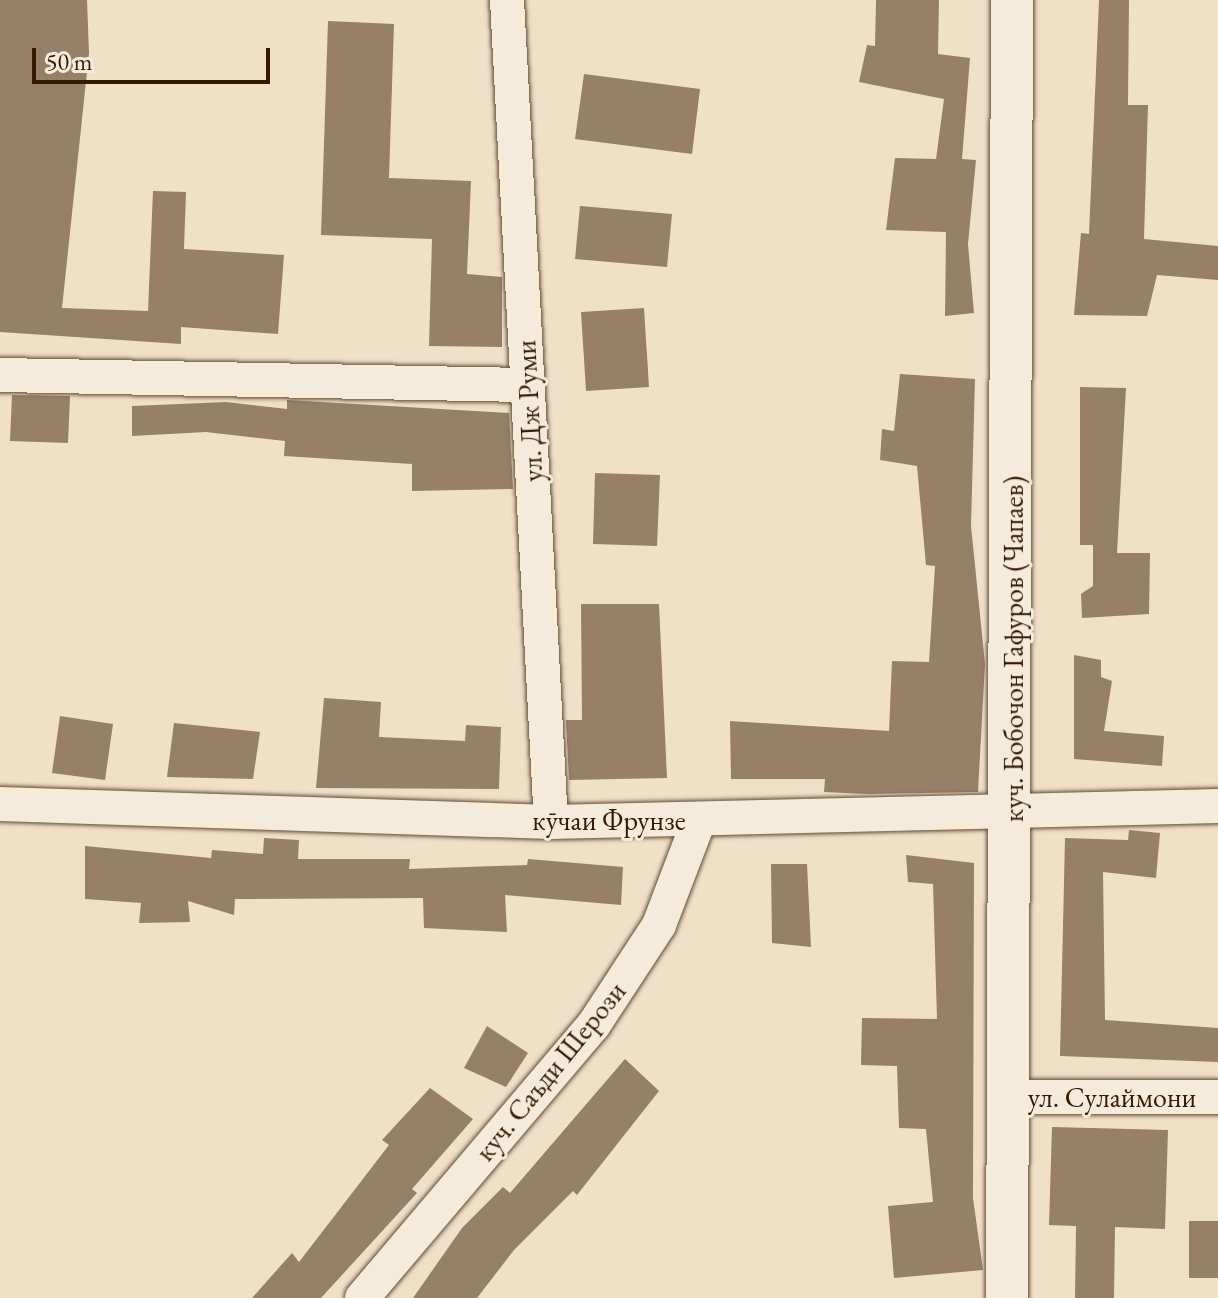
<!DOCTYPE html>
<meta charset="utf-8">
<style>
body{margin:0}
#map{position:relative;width:1218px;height:1298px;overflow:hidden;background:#efe0c7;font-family:"EB Garamond",serif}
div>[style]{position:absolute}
.building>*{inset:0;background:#968067}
.roads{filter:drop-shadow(0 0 2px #644b32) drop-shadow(0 0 2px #644b32)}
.minor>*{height:34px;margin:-17px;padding:0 17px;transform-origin:17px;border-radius:17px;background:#f5ebdb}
.tertiary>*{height:42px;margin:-21px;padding:0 21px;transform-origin:21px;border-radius:21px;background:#f5ebdb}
span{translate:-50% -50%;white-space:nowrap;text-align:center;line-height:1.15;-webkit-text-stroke:6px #f5ebdb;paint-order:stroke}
.street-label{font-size:28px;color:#351900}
.scale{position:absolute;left:32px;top:48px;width:238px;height:36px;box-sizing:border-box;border:4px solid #351900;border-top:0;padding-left:10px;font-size:24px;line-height:28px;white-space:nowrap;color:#351900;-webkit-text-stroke:6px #f5ebdb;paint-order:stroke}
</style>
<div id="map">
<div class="building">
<i style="clip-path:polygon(0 0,87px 0,89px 53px,62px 308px,148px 311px,153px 191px,186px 192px,184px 249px,284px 255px,278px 334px,181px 327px,181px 344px,0 332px)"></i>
<i style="clip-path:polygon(876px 0,939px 0,938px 54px,970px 58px,962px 159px,976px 160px,968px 244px,974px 313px,945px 316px,946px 232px,886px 230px,895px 158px,936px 159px,944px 99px,859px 82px,867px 45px,875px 46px)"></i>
<i style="clip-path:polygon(1099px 0,1129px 0,1128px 105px,1148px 105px,1144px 239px,1218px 246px,1218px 280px,1157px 275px,1147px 316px,1074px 315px,1081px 233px,1089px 234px)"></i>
<i style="clip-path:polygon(328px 21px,394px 24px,389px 178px,471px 181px,467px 274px,502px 277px,502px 347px,429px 346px,432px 239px,321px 235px)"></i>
<i style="clip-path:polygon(584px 74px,700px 89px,692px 154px,575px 139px)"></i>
<i style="clip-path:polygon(580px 206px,672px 214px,667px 267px,575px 259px)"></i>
<i style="clip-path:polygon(644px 308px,649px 387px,586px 391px,581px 312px)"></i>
<i style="clip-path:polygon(900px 374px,975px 379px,971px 526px,985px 664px,978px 792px,867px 794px,824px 792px,825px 779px,731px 779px,730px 721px,889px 731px,892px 661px,929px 662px,935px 566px,926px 565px,917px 466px,880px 460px,882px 429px,894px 431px)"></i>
<i style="clip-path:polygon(1080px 387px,1126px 388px,1117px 553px,1150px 553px,1149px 614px,1082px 618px,1081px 594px,1093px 586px,1093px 545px,1080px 545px)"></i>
<i style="clip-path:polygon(12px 395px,70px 396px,68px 443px,10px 441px)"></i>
<i style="clip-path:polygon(287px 400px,509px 413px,513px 489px,412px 491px,412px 464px,284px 456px,285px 441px,206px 432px,132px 436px,132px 406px,226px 402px,287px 409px)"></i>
<i style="clip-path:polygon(595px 473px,660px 475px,657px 546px,593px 544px)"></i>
<i style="clip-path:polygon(581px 604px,659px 604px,667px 778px,569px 780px,566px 720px,582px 720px)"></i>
<i style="clip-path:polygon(1074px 655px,1101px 660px,1101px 677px,1112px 681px,1104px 731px,1164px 736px,1162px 766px,1074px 759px)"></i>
<i style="clip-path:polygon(324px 698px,381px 702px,379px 737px,465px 741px,466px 725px,501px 727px,499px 789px,316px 788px)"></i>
<i style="clip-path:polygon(60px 716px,113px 724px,105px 780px,52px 773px)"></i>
<i style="clip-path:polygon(174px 723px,260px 732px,253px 779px,167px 777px)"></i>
<i style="clip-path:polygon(1129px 830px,1160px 833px,1156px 878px,1103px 872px,1105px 1020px,1218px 1028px,1218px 1062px,1060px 1056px,1065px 838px,1128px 840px)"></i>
<i style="clip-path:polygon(264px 838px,299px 840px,298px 859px,410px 859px,409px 869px,527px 865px,528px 859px,623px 867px,621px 905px,505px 895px,507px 932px,424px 928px,423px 898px,235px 899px,234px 915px,188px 901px,190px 922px,139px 923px,141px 903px,85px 899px,85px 846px,211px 858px,212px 850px,263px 854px)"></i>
<i style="clip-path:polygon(906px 855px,974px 863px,973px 1198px,983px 1270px,894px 1278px,888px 1206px,933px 1202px,926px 1129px,899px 1128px,897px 1066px,861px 1065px,862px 1018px,937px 1019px,933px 884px,908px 882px)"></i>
<i style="clip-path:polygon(771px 864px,807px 864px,811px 947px,772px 943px)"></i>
<i style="clip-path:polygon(487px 1026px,528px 1053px,506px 1087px,464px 1068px)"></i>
<i style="clip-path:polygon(625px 1059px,659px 1091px,577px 1195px,573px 1191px,514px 1250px,477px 1298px,413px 1298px,462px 1228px,503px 1187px,510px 1193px)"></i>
<i style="clip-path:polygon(430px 1088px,473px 1119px,412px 1189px,417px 1193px,321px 1298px,252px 1298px,292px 1253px,299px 1262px,389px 1145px,382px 1140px)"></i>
<i style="clip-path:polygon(1052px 1127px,1168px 1130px,1165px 1229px,1115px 1227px,1114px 1298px,1075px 1298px,1076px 1226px,1049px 1225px)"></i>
<i style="clip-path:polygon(1189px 1221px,1218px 1221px,1218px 1278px,1189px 1278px)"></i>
</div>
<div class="roads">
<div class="minor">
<i style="left:507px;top:0;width:823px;rotate:86.94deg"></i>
<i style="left:0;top:375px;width:528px;rotate:1.09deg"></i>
<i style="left:0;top:804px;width:551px;rotate:1.87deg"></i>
<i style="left:551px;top:822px;width:667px;rotate:-1.37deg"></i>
<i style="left:1006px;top:1097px;width:212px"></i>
<i style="left:362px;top:1298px;width:357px;rotate:-49.7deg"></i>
<i style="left:593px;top:1026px;width:121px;rotate:-56.8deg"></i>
<i style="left:659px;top:925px;width:112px;rotate:-69.1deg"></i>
</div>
<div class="tertiary">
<i style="left:1007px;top:1298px;width:1298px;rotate:-89.78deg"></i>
</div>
</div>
<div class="street-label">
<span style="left:529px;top:411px;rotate:-93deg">ул. Дж Руми</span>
<span style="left:1013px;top:649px;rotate:-90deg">куч. Бобочон Гафуров (Чапаев)</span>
<span style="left:609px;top:820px">кӯчаи Фрунзе</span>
<span style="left:550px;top:1071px;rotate:-51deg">куч. Саъди Шерози</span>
<span style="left:1112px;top:1097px">ул. Сулаймони</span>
</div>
<div class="scale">50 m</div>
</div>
